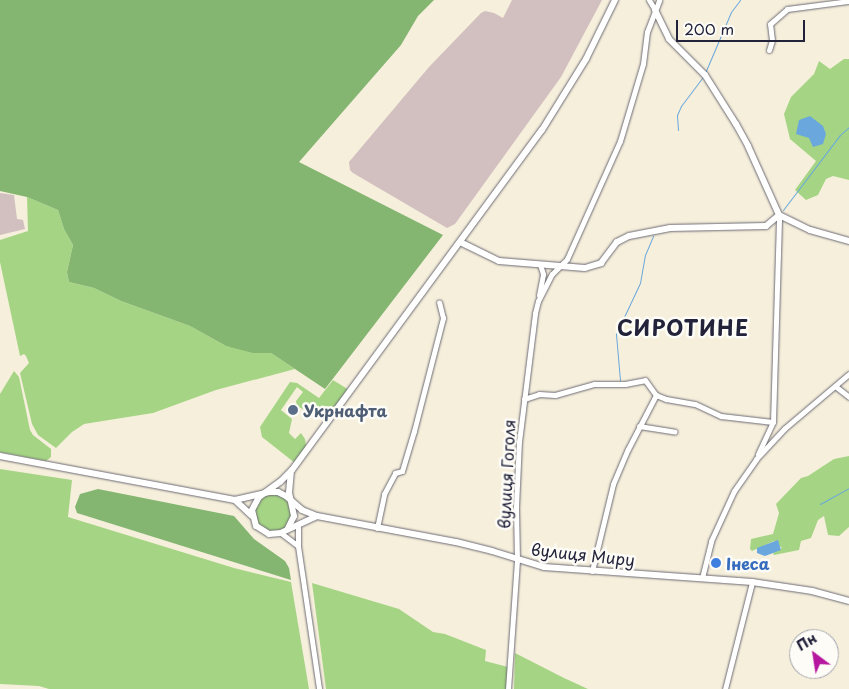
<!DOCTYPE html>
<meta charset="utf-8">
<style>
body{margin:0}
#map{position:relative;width:849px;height:689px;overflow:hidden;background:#f6efdc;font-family:"Playpen Sans",sans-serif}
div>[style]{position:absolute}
.industrial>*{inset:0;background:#d2bfc0}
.green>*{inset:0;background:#a5d584}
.round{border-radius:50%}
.forest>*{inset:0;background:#84b672}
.water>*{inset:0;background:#6aa7dc}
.stream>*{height:1px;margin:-0.5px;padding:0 0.5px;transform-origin:0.5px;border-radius:0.5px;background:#6aa7dc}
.roads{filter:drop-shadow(0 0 1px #6c6a73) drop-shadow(0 0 1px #6c6a73)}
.minor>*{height:5px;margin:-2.5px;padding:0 2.5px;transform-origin:2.5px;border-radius:2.5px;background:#fff}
.tertiary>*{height:6px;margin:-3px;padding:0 3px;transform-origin:3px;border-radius:3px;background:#fff}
.dots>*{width:14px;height:14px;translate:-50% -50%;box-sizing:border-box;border:2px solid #fdfcf7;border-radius:50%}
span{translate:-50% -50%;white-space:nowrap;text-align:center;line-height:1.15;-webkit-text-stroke:5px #fdfcf7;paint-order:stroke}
.service-label{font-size:16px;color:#4e5e75;font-weight:700}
.left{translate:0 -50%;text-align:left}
.street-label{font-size:16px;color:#22223b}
.shop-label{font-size:16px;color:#366cbe;font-weight:700}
.district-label{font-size:21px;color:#22223b;font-weight:700;letter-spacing:1px}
.north{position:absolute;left:789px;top:629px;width:50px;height:50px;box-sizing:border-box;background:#fdfcf7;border:1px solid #a5a5ac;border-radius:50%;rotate:329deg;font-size:14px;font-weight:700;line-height:20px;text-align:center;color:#22223b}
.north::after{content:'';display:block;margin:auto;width:18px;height:22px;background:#b5179e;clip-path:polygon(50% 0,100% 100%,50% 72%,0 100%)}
.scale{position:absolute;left:676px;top:20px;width:129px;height:22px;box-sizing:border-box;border:2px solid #22223b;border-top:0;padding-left:6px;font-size:15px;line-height:18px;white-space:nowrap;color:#22223b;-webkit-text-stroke:4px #fdfcf7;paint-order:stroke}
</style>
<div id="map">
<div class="industrial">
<i style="clip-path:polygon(512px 0,602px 0,561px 77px,455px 224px,447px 228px,353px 173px,350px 170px,349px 162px,429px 67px,481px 13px,485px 11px,494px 13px,503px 18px)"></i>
<i style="clip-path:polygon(0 193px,14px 195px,17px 219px,23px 220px,25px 229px,0 235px)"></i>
</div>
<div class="green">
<i style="clip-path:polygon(844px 59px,849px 59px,849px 180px,833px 176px,826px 179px,818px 195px,806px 200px,795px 190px,816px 161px,790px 139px,784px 114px,791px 97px,814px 74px,819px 61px,830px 69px)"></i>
<i style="clip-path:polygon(27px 197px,58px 210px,64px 229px,73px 245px,67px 272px,69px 282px,94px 288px,121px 301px,190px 326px,226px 346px,271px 353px,295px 369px,216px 390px,153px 413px,84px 424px,72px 432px,56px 448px,38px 435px,32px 424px,20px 373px,29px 363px,26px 356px,24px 354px,20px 356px,0 262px,0 240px,28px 231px)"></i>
<i style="clip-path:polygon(14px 371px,19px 377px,30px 430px,33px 435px,51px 449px,51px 457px,46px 461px,0 452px,0 394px)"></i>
<i style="clip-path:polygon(333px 380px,349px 390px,326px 416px,315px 416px,297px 406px,296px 401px,303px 392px,297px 387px,281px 410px,292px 419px,289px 433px,295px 439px,301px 433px,305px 439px,306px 446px,295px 463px,262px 437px,260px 427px,290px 382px,297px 383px,319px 398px)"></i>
<i style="clip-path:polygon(849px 456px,849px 527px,839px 536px,828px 535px,824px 516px,818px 520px,811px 538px,801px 541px,799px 550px,774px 555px,773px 553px,782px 548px,774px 541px,752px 551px,750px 549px,751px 539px,773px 534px,779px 513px,776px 504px,801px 478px,808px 476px,834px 459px)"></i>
<i style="clip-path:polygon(0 469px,72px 480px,68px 517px,234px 568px,291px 582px,309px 689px,49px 689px,39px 686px,0 684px)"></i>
<i class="round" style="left:254px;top:494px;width:38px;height:38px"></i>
<i style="clip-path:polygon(312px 583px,399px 609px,433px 632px,445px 634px,486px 650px,485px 661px,508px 667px,506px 689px,326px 689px)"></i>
<i style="clip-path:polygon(515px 653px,564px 678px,588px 689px,514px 689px)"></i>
</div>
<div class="forest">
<i style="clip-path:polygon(0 0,434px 0,418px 16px,401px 45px,299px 162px,443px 235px,325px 389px,271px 353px,253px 353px,226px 346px,190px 326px,121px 301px,94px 288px,69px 282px,67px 272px,73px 245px,64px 229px,58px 210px,27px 197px,0 191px)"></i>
<i style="clip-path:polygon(98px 489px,234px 516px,254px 539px,285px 561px,289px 568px,291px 580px,77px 513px,75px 507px,80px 494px)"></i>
</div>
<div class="water">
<i style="clip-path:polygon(810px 116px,823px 126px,826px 134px,823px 144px,813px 147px,809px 138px,796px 134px,799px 120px)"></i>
<i style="clip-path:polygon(778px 540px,781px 550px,765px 556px,757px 553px,757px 548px)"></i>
</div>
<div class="stream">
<i style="left:705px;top:73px;width:66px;rotate:-66.9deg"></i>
<i style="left:731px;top:12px;width:15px;rotate:-53deg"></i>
<i style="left:678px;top:130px;width:15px;rotate:-94deg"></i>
<i style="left:677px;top:115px;width:10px;rotate:-66deg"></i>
<i style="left:681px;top:106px;width:36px;rotate:-53deg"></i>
<i style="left:783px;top:210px;width:94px;rotate:-52.8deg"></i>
<i style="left:840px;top:135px;width:12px;rotate:-42deg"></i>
<i style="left:620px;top:380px;width:46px;rotate:-95deg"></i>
<i style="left:616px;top:334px;width:56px;rotate:-64.8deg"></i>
<i style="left:640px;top:283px;width:28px;rotate:-80deg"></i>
<i style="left:645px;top:255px;width:21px;rotate:-67deg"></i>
<i style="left:820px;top:504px;width:33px;rotate:-29deg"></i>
</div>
<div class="roads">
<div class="minor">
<i style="left:649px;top:0;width:12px;rotate:59deg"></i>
<i style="left:769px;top:50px;width:10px;rotate:-73deg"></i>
<i style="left:772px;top:40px;width:16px;rotate:-97deg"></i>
<i style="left:770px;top:24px;width:23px;rotate:-41deg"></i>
<i style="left:787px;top:9px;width:63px;rotate:-7.4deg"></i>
<i style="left:539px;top:295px;width:21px;rotate:-79deg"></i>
<i style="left:543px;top:274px;width:10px;rotate:-107deg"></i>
<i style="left:835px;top:386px;width:18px;rotate:38deg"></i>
<i style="left:524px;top:399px;width:16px;rotate:-18deg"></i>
<i style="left:539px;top:394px;width:16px;rotate:4deg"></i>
<i style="left:555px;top:395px;width:41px;rotate:-15.8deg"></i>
<i style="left:594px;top:384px;width:31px"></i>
<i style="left:625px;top:384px;width:20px;rotate:-11deg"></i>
<i style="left:645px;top:380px;width:19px;rotate:54deg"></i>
<i style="left:656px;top:395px;width:11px;rotate:22deg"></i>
<i style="left:666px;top:399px;width:29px;rotate:10deg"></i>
<i style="left:695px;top:404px;width:29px;rotate:25deg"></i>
<i style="left:721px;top:416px;width:52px;rotate:6.6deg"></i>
<i style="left:639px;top:426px;width:36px;rotate:9deg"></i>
<i style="left:758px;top:454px;width:35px;rotate:-65deg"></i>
<i style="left:773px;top:422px;width:207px;rotate:-88.3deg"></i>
<i style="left:298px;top:525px;width:21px;rotate:90deg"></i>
<i style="left:298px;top:546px;width:145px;rotate:81.6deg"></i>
<i style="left:377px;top:528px;width:35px;rotate:-78deg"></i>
<i style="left:384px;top:494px;width:24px;rotate:-62deg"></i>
<i style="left:395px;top:473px;width:7px;rotate:-16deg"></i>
<i style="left:402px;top:471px;width:42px;rotate:-73.3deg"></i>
<i style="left:414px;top:431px;width:117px;rotate:-75.6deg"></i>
<i style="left:443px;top:318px;width:16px;rotate:-104deg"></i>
<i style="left:281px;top:533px;width:21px;rotate:37deg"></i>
<i style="left:592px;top:571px;width:89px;rotate:-76.4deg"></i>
<i style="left:613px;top:484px;width:38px;rotate:-67deg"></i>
<i style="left:628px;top:449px;width:61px;rotate:-62.6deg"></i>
<i style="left:702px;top:578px;width:38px;rotate:-76deg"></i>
<i style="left:711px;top:541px;width:55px;rotate:-65.3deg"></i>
<i style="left:734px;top:491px;width:39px;rotate:-55deg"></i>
<i style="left:756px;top:459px;width:42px;rotate:-46.9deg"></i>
<i style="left:785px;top:428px;width:84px;rotate:-40.2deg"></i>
<i style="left:508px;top:689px;width:129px;rotate:-86deg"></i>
<i style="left:517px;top:560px;width:53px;rotate:-91.1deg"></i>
<i style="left:516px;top:507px;width:65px;rotate:-87.4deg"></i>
<i style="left:519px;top:442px;width:130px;rotate:-82.9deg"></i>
<i style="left:535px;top:313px;width:12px;rotate:-76deg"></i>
<i style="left:538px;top:301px;width:30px;rotate:-63deg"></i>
<i style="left:552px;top:274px;width:21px;rotate:-45deg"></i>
<i style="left:567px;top:259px;width:129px;rotate:-65.8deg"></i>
<i style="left:620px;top:141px;width:80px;rotate:-73.4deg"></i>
<i style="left:643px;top:64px;width:32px;rotate:-83deg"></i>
<i style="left:647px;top:32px;width:34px;rotate:-69deg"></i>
<i style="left:725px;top:689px;width:110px;rotate:-75.8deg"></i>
</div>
<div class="tertiary">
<i style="left:655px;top:10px;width:32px;rotate:64deg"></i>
<i style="left:669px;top:39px;width:51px;rotate:45deg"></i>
<i style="left:705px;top:75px;width:58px;rotate:57.7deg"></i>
<i style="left:736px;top:124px;width:25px;rotate:61deg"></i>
<i style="left:748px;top:146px;width:76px;rotate:65.8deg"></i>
<i style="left:779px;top:215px;width:34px;rotate:26deg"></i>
<i style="left:810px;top:230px;width:41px;rotate:15.8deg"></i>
<i style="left:460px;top:242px;width:43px;rotate:26deg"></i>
<i style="left:499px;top:261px;width:86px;rotate:4.7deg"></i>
<i style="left:585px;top:268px;width:17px;rotate:-17deg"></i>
<i style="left:601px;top:263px;width:26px;rotate:-53deg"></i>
<i style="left:617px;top:242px;width:13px;rotate:-27deg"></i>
<i style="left:629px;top:236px;width:42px;rotate:-11deg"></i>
<i style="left:670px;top:228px;width:96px;rotate:-1.2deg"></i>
<i style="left:766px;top:226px;width:17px;rotate:-40deg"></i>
<i style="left:0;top:456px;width:239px;rotate:10.6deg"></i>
<i style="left:235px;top:500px;width:35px;rotate:-13deg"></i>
<i style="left:269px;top:492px;width:9px"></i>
<i style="left:278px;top:492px;width:9px;rotate:27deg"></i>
<i style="left:286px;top:496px;width:21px;rotate:41deg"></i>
<i style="left:302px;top:510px;width:16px;rotate:22deg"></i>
<i style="left:317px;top:516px;width:141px;rotate:10.6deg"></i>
<i style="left:456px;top:542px;width:37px;rotate:14deg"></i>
<i style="left:492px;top:551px;width:54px;rotate:17.1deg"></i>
<i style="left:544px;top:567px;width:209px;rotate:4.1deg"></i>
<i style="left:752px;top:582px;width:61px;rotate:8.5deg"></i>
<i style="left:812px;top:591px;width:38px;rotate:15deg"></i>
<i style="left:235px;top:500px;width:23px;rotate:43deg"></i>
<i style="left:317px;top:516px;width:40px;rotate:155deg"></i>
<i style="left:281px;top:533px;width:12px;rotate:175deg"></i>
<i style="left:269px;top:534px;width:15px;rotate:-148deg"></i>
<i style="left:256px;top:526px;width:16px;rotate:-104deg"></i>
<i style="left:252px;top:510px;width:15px;rotate:-62deg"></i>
<i style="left:259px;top:497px;width:26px;rotate:-36deg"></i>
<i style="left:280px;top:482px;width:17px;rotate:-45deg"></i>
<i style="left:292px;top:470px;width:422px;rotate:-53.7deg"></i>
<i style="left:542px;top:130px;width:84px;rotate:-58.2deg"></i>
<i style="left:586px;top:59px;width:66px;rotate:-63.8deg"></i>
<i style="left:288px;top:528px;width:13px;rotate:-63deg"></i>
<i style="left:294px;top:516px;width:24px;rotate:-102deg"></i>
<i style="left:289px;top:493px;width:21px;rotate:-85deg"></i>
</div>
</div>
<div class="dots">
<i style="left:293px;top:410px;background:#5c6f8a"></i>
<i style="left:716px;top:563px;background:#3f7fe0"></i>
</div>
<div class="service-label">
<span class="left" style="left:303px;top:410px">Укрнафта</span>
</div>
<div class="street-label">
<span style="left:506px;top:474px;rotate:-87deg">вулиця Гоголя</span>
<span style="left:583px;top:554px;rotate:6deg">вулиця Миру</span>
</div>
<div class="shop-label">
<span class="left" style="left:726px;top:563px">Інеса</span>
</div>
<div class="district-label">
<span style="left:683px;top:327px">СИРОТИНЕ</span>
</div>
<div class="north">Пн</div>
<div class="scale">200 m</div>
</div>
